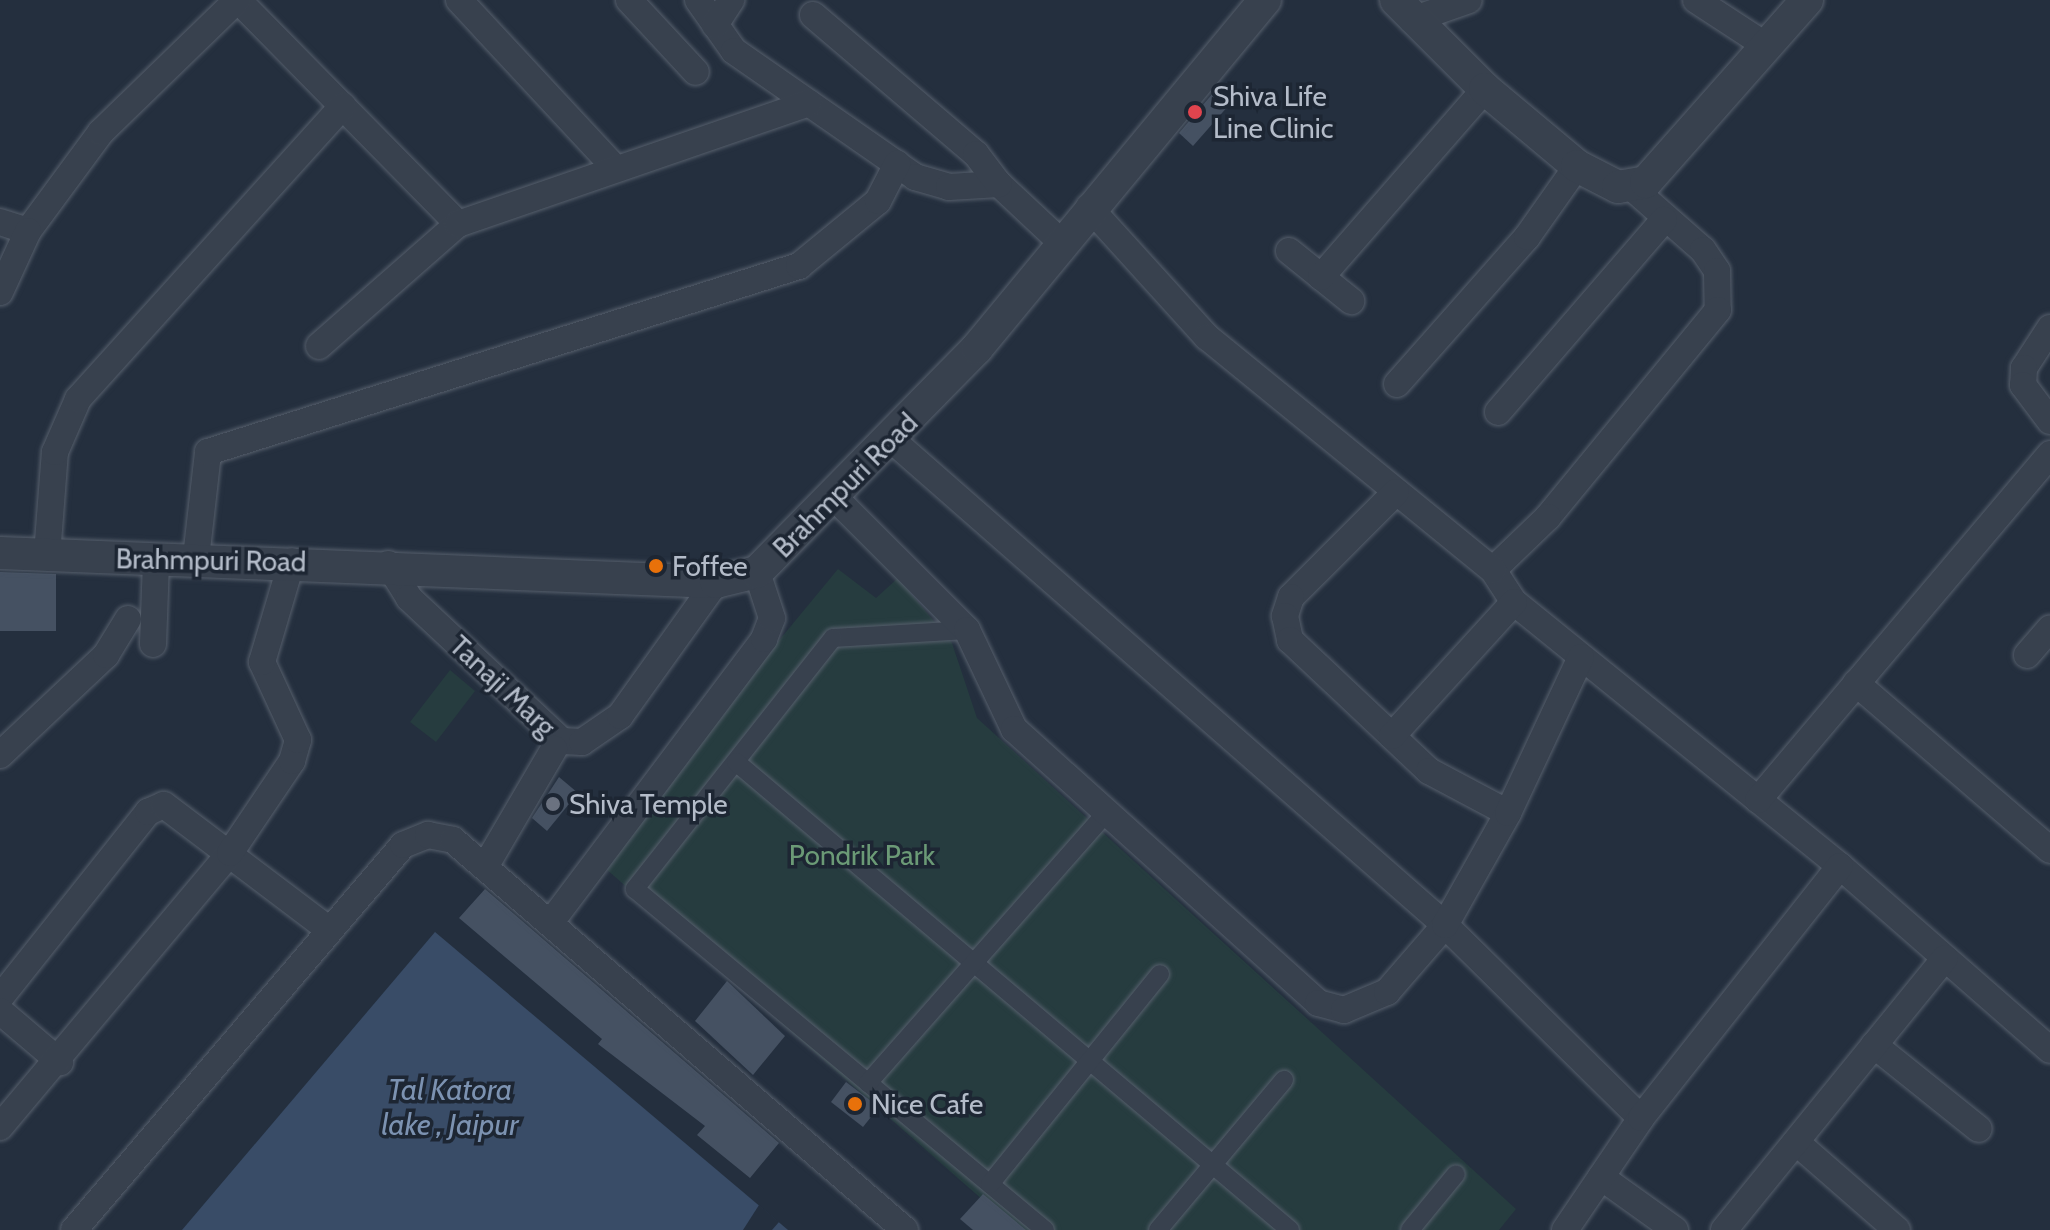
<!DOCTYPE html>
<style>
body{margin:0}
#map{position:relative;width:2050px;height:1230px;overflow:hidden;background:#242f3e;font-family:Cabin,sans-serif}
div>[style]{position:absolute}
.green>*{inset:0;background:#263c3f}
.water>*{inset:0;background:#394c67}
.pier>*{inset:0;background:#242f3e}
.building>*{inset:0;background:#455162}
.roads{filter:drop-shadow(0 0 2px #565f6c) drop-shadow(0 0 2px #565f6c)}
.pedestrian>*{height:18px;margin:-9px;padding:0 9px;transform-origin:9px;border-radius:9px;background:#38414e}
.minor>*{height:26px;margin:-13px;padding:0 13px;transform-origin:13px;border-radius:13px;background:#38414e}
.tertiary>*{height:32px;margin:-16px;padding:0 16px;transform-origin:16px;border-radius:16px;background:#38414e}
.dots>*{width:22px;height:22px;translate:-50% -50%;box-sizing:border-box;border:4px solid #1d2633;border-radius:50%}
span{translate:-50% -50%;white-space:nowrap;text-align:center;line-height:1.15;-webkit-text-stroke:7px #1d2633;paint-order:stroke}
.poi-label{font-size:28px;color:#b4bcc9}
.left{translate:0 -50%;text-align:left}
.street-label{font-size:28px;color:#b4bcc9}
.park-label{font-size:28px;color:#6b9a76}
.water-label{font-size:30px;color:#7c92b1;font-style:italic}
</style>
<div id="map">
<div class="green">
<i style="clip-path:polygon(838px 569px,876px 598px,898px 578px,952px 643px,977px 718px,1516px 1209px,1499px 1230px,1017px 1230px,597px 861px)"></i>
<i style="clip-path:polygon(450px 670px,475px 691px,436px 742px,410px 722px)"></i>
</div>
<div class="water">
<i style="clip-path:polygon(435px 932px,788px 1230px,182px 1230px)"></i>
</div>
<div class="pier">
<i style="clip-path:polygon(759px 1205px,779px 1222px,772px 1230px,743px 1230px)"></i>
</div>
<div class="building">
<i style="clip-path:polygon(1214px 92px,1229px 105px,1193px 146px,1179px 133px)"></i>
<i style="clip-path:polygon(0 572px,56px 574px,56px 631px,0 631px)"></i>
<i style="clip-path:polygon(559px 777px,578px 793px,547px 831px,532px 818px)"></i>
<i style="clip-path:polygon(485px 889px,779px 1143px,750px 1178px,697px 1135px,705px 1126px,598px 1044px,602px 1039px,459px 918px)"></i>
<i style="clip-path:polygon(727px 981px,785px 1036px,753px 1075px,695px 1021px)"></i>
<i style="clip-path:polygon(846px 1082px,879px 1107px,863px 1127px,831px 1102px)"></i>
<i style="clip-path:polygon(983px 1194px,1026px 1230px,973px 1230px,960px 1219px)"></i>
</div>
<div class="roads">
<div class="pedestrian">
<i style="left:967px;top:630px;width:134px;rotate:176.6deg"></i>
<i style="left:833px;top:638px;width:320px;rotate:128.3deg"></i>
<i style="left:635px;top:889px;width:533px;rotate:39.75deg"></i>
<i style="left:736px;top:762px;width:725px;rotate:40.19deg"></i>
<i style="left:868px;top:1083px;width:357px;rotate:-48.6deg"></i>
<i style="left:990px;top:1184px;width:270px;rotate:-51deg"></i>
<i style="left:1158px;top:1230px;width:196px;rotate:-50deg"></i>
<i style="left:1410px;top:1230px;width:72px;rotate:-50.6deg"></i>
</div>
<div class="minor">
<i style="left:238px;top:0;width:314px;rotate:45.5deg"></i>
<i style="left:459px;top:0;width:229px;rotate:47.1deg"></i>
<i style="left:629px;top:0;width:98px;rotate:47.1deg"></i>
<i style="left:698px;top:0;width:62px;rotate:54.8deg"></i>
<i style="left:734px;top:51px;width:221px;rotate:34.8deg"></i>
<i style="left:915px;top:177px;width:35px;rotate:16deg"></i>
<i style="left:949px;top:187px;width:50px;rotate:-3.4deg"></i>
<i style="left:999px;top:184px;width:86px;rotate:43.1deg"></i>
<i style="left:1696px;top:0;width:86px;rotate:33.1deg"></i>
<i style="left:813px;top:15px;width:214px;rotate:40.5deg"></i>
<i style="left:976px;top:154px;width:38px;rotate:53deg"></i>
<i style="left:1412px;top:20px;width:60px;rotate:-19.3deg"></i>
<i style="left:715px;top:25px;width:30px;rotate:-57deg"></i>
<i style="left:1629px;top:185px;width:98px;rotate:41.3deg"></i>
<i style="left:1703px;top:250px;width:25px;rotate:56deg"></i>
<i style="left:1717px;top:271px;width:39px;rotate:89deg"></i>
<i style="left:1718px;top:310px;width:268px;rotate:129.4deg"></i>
<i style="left:1548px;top:517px;width:76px;rotate:136.1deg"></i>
<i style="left:1493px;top:570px;width:38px;rotate:57deg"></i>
<i style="left:1514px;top:602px;width:419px;rotate:39deg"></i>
<i style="left:1840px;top:866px;width:279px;rotate:41.2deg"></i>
<i style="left:1089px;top:207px;width:176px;rotate:47.8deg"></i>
<i style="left:1207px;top:337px;width:369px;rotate:39.2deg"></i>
<i style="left:0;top:222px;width:29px;rotate:18deg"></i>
<i style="left:28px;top:231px;width:123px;rotate:-53.6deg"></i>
<i style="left:101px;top:132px;width:190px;rotate:-44.1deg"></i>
<i style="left:1289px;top:251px;width:80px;rotate:38.9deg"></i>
<i style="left:1321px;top:277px;width:249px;rotate:-48.9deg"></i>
<i style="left:0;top:292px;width:67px;rotate:-65.3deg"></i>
<i style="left:2050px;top:328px;width:48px;rotate:123deg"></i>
<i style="left:2024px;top:368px;width:17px;rotate:93deg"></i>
<i style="left:2023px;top:385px;width:45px;rotate:53.1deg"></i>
<i style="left:319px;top:346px;width:185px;rotate:-41.3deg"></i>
<i style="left:458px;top:224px;width:371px;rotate:-19deg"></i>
<i style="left:1397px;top:384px;width:196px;rotate:-48.5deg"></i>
<i style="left:1527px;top:237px;width:87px;rotate:-54.8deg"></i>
<i style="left:1498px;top:412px;width:254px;rotate:-49.2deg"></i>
<i style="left:892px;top:440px;width:736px;rotate:41.25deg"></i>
<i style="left:1445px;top:925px;width:275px;rotate:44.6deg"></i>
<i style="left:1396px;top:492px;width:148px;rotate:135deg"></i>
<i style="left:1291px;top:597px;width:20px;rotate:108deg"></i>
<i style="left:1285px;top:616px;width:25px;rotate:78deg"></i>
<i style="left:1290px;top:640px;width:191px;rotate:43.3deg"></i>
<i style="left:1429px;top:771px;width:89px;rotate:28deg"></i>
<i style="left:836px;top:499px;width:185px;rotate:45deg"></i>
<i style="left:967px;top:630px;width:110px;rotate:64.6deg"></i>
<i style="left:1014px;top:729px;width:409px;rotate:42deg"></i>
<i style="left:1318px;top:1003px;width:27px;rotate:15deg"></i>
<i style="left:1344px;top:1010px;width:47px;rotate:-22.7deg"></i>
<i style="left:1387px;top:992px;width:89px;rotate:-49.1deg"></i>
<i style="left:1445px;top:925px;width:129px;rotate:-60.6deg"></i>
<i style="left:1508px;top:813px;width:172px;rotate:-64.9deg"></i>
<i style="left:47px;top:555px;width:103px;rotate:-85.6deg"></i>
<i style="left:55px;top:452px;width:58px;rotate:-66.5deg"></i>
<i style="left:78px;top:399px;width:395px;rotate:-47.9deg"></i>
<i style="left:196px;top:558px;width:107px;rotate:-83.5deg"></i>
<i style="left:208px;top:452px;width:620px;rotate:-17.47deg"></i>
<i style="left:799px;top:266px;width:102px;rotate:-39.4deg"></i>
<i style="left:878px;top:201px;width:42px;rotate:-62.8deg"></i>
<i style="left:388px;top:564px;width:40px;rotate:58deg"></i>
<i style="left:409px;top:598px;width:209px;rotate:43.1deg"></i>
<i style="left:562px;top:741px;width:20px;rotate:3deg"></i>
<i style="left:582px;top:742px;width:46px;rotate:-34.4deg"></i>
<i style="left:620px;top:716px;width:165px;rotate:-54.4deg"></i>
<i style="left:153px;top:644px;width:83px;rotate:-87.9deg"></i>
<i style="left:2027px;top:655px;width:35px;rotate:-49deg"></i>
<i style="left:1856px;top:683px;width:256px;rotate:40.7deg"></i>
<i style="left:1392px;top:736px;width:181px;rotate:-47.7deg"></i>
<i style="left:0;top:755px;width:146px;rotate:-43.3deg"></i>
<i style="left:106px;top:655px;width:42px;rotate:-58.6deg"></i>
<i style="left:1758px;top:800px;width:453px;rotate:-49.8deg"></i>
<i style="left:485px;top:867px;width:137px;rotate:-59.7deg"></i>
<i style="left:551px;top:922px;width:354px;rotate:-53deg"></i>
<i style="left:764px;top:639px;width:22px;rotate:-69deg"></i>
<i style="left:772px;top:618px;width:48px;rotate:-108.1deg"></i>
<i style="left:0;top:998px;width:238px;rotate:-51.5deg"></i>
<i style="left:148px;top:812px;width:17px;rotate:-24deg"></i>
<i style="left:164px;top:805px;width:207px;rotate:37.1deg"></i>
<i style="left:0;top:1011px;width:79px;rotate:40.4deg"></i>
<i style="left:1874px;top:1045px;width:134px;rotate:38.7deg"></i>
<i style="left:0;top:1127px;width:358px;rotate:-50deg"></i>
<i style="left:230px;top:853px;width:111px;rotate:-56deg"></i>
<i style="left:292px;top:761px;width:22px;rotate:-74deg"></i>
<i style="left:298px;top:740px;width:86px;rotate:-114.8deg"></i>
<i style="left:262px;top:662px;width:105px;rotate:-73.5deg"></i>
<i style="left:1796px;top:1142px;width:134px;rotate:41.1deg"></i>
<i style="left:1601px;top:1177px;width:91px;rotate:35.6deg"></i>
<i style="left:74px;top:1230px;width:506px;rotate:-49.48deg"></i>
<i style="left:403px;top:845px;width:27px;rotate:-22deg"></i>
<i style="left:428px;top:835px;width:25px;rotate:11deg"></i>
<i style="left:453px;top:840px;width:597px;rotate:40.79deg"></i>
<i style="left:1565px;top:1230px;width:135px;rotate:-55.8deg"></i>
<i style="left:1641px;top:1118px;width:321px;rotate:-51.7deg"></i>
<i style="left:1724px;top:1230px;width:350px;rotate:-50.9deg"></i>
</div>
<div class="tertiary">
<i style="left:1396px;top:0;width:126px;rotate:45deg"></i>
<i style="left:1485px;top:89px;width:120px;rotate:39.9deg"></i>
<i style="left:1577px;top:166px;width:46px;rotate:27.1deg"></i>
<i style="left:1618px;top:187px;width:28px;rotate:-10deg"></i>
<i style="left:1646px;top:182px;width:243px;rotate:-48.5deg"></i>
<i style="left:0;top:553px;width:717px;rotate:2.32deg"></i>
<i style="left:716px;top:582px;width:42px;rotate:-13.7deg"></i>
<i style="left:757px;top:572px;width:314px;rotate:-45.5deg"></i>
<i style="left:977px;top:348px;width:452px;rotate:-50.4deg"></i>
</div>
</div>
<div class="dots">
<i style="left:1195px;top:112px;background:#e0444e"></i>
<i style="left:656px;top:566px;background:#e8710a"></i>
<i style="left:553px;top:804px;background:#6b7280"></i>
<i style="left:855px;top:1104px;background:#e8710a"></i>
</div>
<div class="poi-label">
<span class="left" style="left:1213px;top:112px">Shiva Life<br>Line Clinic</span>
<span class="left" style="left:672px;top:566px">Foffee</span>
<span class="left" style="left:569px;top:804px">Shiva Temple</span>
<span class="left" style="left:871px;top:1104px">Nice Cafe</span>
</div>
<div class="street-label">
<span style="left:845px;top:485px;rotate:-45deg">Brahmpuri Road</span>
<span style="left:211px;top:560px;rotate:1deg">Brahmpuri Road</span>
<span style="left:503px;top:686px;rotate:43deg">Tanaji Marg</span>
</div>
<div class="park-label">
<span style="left:862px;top:855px">Pondrik Park</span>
</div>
<div class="water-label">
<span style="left:450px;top:1107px">Tal Katora<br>lake , Jaipur</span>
</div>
</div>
